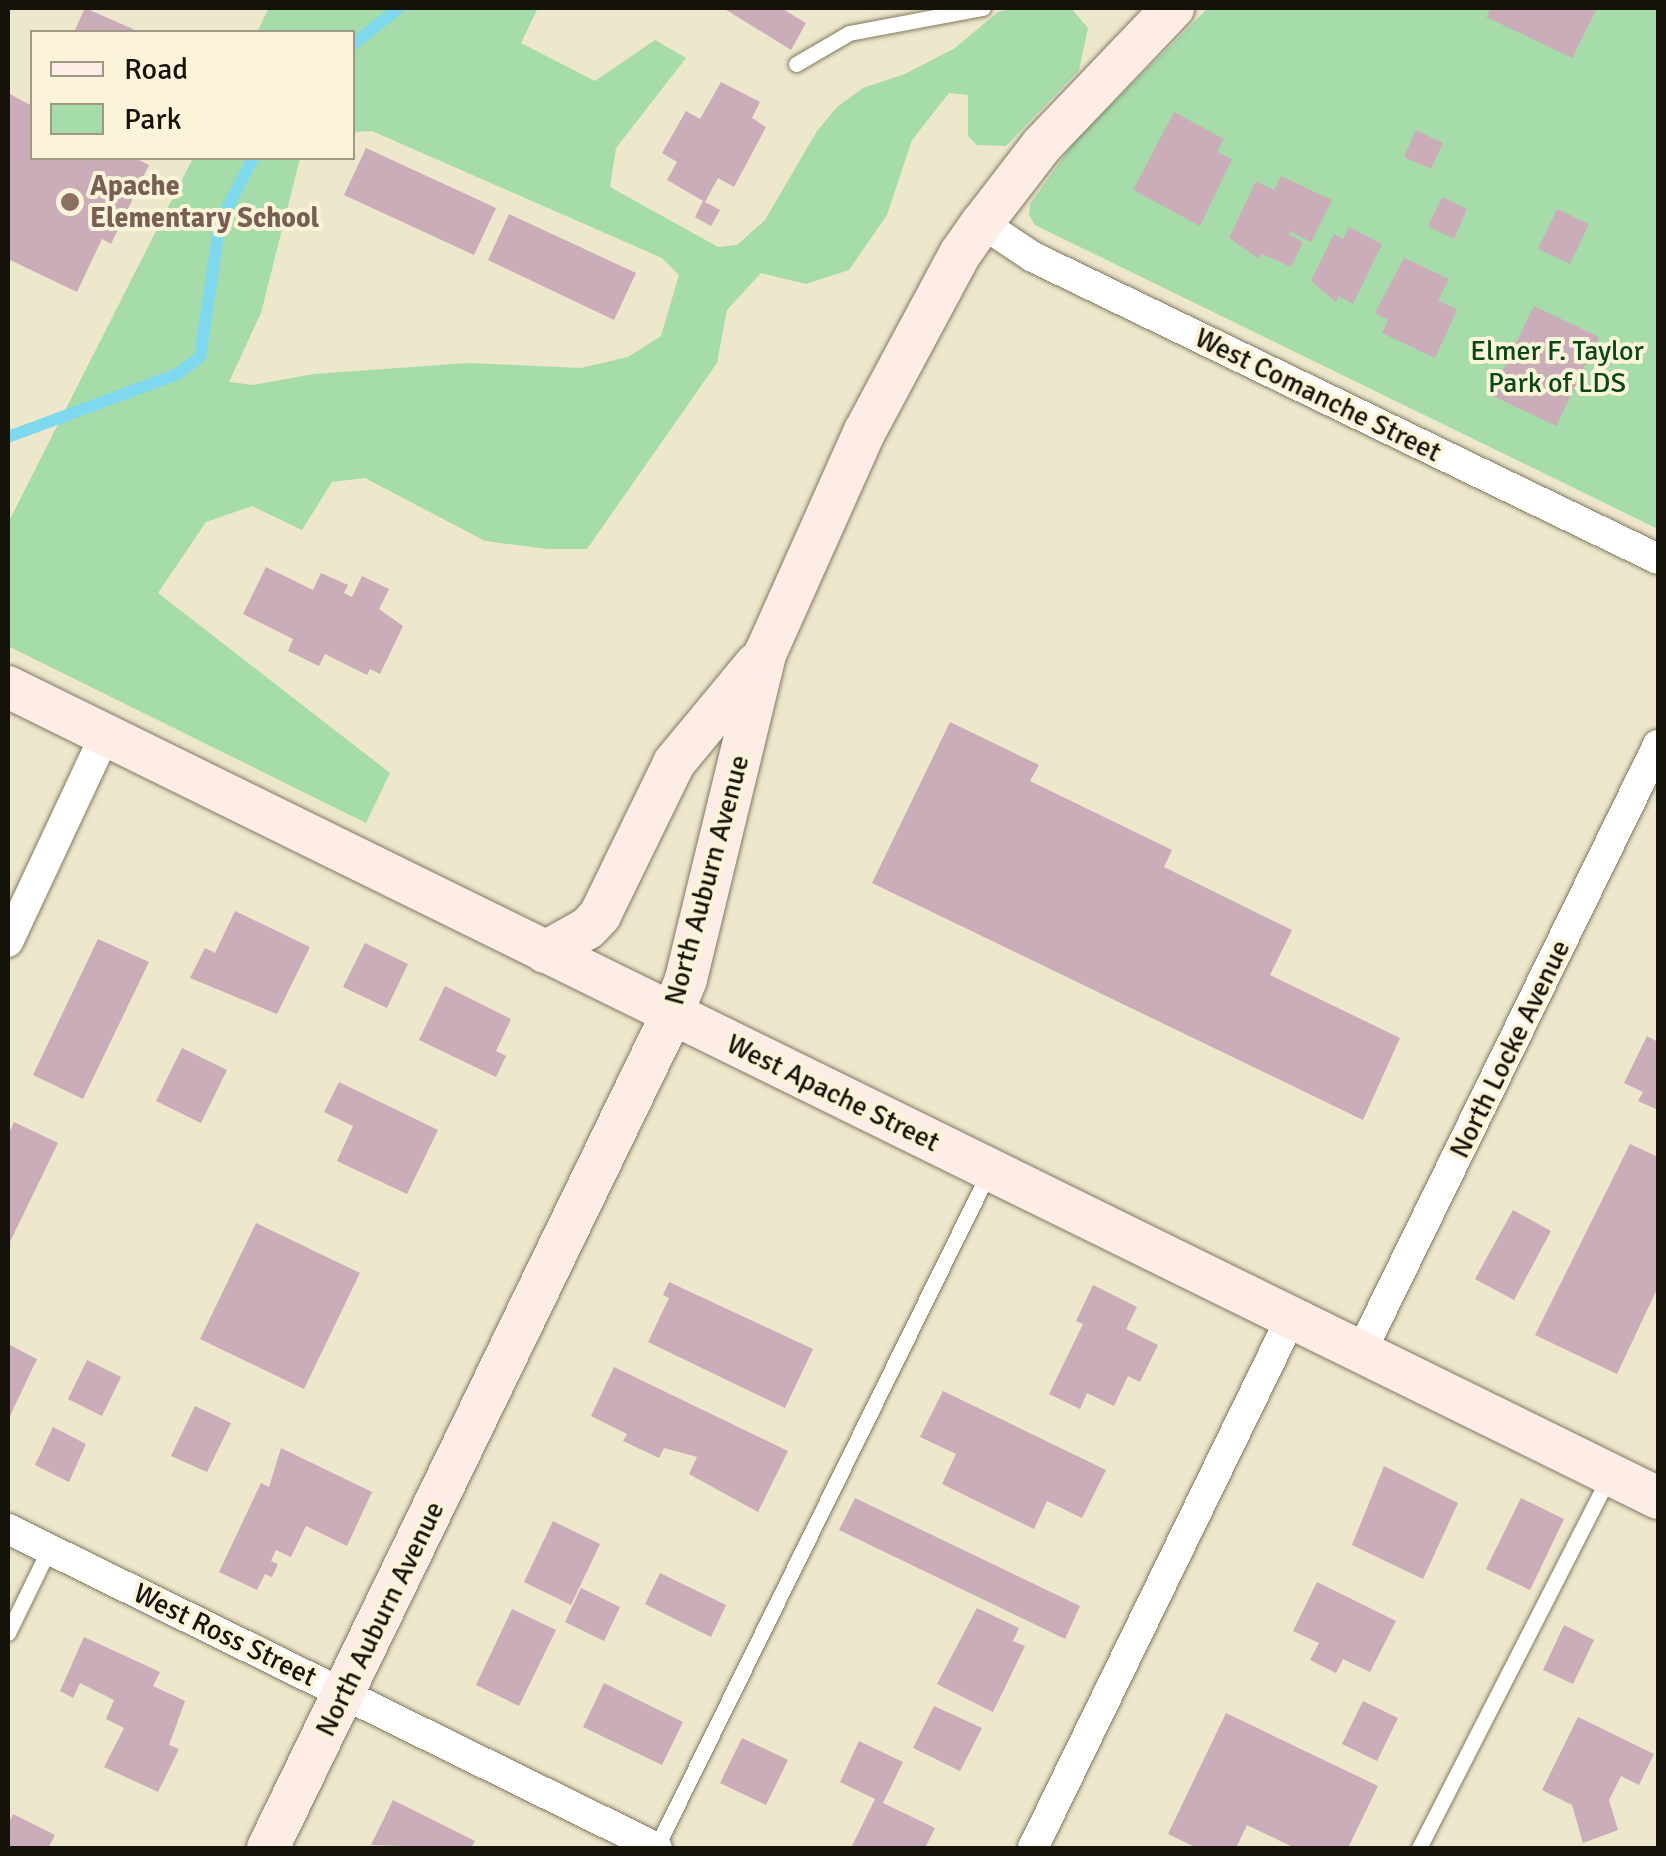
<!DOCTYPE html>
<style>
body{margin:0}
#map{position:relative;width:1666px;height:1856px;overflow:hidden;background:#ede7cb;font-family:Signika,sans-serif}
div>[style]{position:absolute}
.green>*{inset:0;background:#a5dcaa}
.stream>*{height:12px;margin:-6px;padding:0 6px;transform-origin:6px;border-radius:6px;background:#7fd9ee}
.building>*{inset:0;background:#caadb9}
.roads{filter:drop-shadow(0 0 2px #807a61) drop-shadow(0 0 2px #807a61)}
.lane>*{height:15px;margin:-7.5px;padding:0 7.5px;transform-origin:7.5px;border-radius:7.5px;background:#fff}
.street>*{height:30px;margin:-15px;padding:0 15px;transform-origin:15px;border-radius:15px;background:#fff}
.secondary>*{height:42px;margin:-21px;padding:0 21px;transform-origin:21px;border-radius:21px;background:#feede7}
.dots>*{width:28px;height:28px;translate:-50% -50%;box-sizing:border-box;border:5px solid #fbf4d8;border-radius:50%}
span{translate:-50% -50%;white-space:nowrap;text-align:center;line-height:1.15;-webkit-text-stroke:8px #fbf4d8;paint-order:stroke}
.education-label{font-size:28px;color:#785e54;font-weight:700}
.left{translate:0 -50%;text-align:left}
.park-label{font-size:28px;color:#084718}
.street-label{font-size:28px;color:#151309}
.frame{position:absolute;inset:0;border:10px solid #151309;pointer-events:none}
.legend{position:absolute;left:30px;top:30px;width:325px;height:130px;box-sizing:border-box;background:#fbf4d8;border:2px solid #9f9a85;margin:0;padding:12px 18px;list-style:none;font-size:30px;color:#151309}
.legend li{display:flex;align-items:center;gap:20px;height:50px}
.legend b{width:50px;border:2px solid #9f9a85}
</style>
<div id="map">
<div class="green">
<i style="clip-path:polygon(269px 8px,538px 8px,521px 43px,595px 81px,655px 40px,686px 58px,616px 148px,610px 187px,718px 247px,737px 245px,765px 220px,817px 131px,837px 107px,863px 88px,905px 74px,955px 48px,998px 12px,1013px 8px,1071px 8px,1088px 28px,1079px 70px,1006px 146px,977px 145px,968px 136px,968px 95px,949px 93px,912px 140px,887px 215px,849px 270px,806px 284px,761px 273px,727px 310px,717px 363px,587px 549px,547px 549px,485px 541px,365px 478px,332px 482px,302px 530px,252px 506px,206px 522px,158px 593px,390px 773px,366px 823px,8px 646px,8px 523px,193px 158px,300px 158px,261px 313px,229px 382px,253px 385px,314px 374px,468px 363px,581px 368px,628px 357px,661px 336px,679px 275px,662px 258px,372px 131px,353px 132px,352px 32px,257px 32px)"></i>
<i style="clip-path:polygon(1208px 8px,1658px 8px,1658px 529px,1035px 225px,1029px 215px,1030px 204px,1075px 141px)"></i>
</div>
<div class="stream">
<i style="left:352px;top:45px;width:60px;rotate:-38.2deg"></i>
<i style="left:8px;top:437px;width:180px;rotate:-20.4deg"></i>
<i style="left:177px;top:374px;width:29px;rotate:-36deg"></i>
<i style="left:200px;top:357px;width:136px;rotate:-81.6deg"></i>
<i style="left:220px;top:222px;width:72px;rotate:-62.7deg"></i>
</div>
<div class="building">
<i style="clip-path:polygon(85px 8px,133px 29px,131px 32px,74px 32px)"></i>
<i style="clip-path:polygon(723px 8px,781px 8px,806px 23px,791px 50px)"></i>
<i style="clip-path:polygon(1491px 8px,1597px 8px,1572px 58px,1486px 17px)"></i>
<i style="clip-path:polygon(721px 82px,760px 102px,752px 118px,766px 127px,734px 187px,718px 178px,705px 202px,667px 180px,677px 162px,662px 153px,686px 111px,700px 119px)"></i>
<i style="clip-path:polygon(8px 93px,32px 106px,32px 158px,135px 158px,149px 165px,111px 244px,102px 239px,77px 292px,8px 259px)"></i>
<i style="clip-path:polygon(1174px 112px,1224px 139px,1217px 152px,1232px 159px,1200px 226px,1133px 190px)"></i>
<i style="clip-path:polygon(1416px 130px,1443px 143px,1431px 169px,1404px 157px)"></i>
<i style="clip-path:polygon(366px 148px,496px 208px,474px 255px,344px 195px)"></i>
<i style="clip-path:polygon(1281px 176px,1332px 200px,1311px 242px,1290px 231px,1289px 235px,1303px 242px,1291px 267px,1262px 254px,1259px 259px,1229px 238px,1256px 181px,1274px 190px)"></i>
<i style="clip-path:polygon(1442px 197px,1467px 209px,1454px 239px,1428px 226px)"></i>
<i style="clip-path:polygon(703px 201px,720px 210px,711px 226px,695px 217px)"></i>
<i style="clip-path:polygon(1557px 209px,1589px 224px,1570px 264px,1538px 249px)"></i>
<i style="clip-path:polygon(509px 214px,636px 273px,614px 320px,488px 260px)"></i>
<i style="clip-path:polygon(1349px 227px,1382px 244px,1353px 304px,1338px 296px,1336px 302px,1311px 281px,1334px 234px,1343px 239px)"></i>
<i style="clip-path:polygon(1404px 258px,1449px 279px,1438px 300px,1457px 310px,1435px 358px,1382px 333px,1388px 320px,1375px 313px)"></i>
<i style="clip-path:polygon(1534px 306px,1599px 337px,1556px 426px,1491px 395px)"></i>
<i style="clip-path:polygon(266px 567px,313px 590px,321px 573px,348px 585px,344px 593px,352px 597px,362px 576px,389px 589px,379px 609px,403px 626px,380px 674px,370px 669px,367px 675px,325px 654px,319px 666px,288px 651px,293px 639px,243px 614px)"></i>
<i style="clip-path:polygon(950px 722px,1039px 765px,1030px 781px,1172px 850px,1164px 867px,1292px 930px,1270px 975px,1400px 1038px,1363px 1120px,872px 883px)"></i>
<i style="clip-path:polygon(235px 911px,310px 947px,277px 1014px,190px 978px,205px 948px,215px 953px)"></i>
<i style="clip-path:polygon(98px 939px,149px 962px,83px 1099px,33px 1075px)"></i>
<i style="clip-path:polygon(365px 943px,408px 964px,387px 1008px,343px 987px)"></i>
<i style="clip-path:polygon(445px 986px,511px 1019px,496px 1051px,506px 1056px,496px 1077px,419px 1040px)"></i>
<i style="clip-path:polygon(1647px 1036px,1658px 1042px,1658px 1110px,1638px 1101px,1643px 1092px,1624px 1083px)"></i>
<i style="clip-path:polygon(182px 1048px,227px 1070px,201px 1123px,156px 1101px)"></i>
<i style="clip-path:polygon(339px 1082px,438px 1130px,407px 1194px,337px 1161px,353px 1126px,324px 1112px)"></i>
<i style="clip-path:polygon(14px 1122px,58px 1143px,8px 1246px,8px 1136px)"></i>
<i style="clip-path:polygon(1630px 1144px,1658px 1157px,1658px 1287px,1617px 1374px,1535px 1335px)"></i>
<i style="clip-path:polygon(1513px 1210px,1551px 1231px,1514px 1300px,1475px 1279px)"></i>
<i style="clip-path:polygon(256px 1223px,360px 1273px,304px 1389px,200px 1339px)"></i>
<i style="clip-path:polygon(669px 1282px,813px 1349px,785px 1408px,648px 1342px,669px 1298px,663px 1295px)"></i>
<i style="clip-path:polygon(1093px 1285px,1137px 1307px,1126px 1329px,1158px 1345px,1140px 1382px,1128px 1376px,1114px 1406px,1087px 1393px,1080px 1409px,1049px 1394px,1083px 1324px,1076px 1321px)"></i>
<i style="clip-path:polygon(8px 1344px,37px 1359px,8px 1420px)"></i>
<i style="clip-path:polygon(87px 1360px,121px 1377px,102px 1416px,68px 1399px)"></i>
<i style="clip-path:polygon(614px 1367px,788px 1451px,758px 1512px,689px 1474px,697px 1457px,664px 1448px,659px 1458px,623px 1441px,627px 1434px,591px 1416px)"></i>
<i style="clip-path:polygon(943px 1391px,1106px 1470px,1082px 1518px,1047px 1501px,1034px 1529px,942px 1484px,956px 1454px,920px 1437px)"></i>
<i style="clip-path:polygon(195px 1406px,231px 1423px,207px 1472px,171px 1456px)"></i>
<i style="clip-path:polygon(53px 1427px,86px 1444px,69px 1482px,35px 1465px)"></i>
<i style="clip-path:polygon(281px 1448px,372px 1492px,347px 1546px,306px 1526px,291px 1557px,276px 1550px,271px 1561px,278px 1564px,272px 1577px,265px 1574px,257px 1590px,219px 1572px,261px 1483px,269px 1487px)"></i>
<i style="clip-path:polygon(1384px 1466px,1458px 1503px,1423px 1579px,1352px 1545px)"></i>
<i style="clip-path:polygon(855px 1498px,1080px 1606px,1065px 1639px,839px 1530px)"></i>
<i style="clip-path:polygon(1521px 1498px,1564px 1519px,1530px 1590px,1486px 1569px)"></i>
<i style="clip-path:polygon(553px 1521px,600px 1544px,571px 1605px,524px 1582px)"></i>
<i style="clip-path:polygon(660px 1573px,726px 1605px,711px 1637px,645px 1604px)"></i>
<i style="clip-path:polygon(1317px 1582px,1396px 1621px,1370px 1672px,1343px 1659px,1336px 1673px,1310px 1660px,1319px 1643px,1293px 1631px)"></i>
<i style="clip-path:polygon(581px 1588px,620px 1607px,604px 1641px,565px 1622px)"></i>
<i style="clip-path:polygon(977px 1608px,1019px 1628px,1013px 1641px,1025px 1646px,993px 1712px,937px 1684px)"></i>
<i style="clip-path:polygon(512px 1609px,556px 1630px,519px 1706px,476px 1685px)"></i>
<i style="clip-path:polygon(1564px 1625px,1594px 1640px,1573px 1684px,1543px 1670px)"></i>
<i style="clip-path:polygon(84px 1637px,160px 1672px,153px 1686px,185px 1701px,169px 1745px,179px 1749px,158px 1792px,104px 1767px,124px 1728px,106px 1719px,114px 1700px,80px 1683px,73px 1698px,60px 1691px)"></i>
<i style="clip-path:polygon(604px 1683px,683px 1722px,662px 1765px,583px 1727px)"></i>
<i style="clip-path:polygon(1363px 1701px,1398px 1718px,1377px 1761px,1342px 1744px)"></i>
<i style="clip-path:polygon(934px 1706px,982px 1728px,960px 1771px,913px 1748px)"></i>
<i style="clip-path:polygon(1226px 1713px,1378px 1786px,1348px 1848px,1295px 1848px,1247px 1825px,1236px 1848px,1197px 1848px,1168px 1834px)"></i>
<i style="clip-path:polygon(1578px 1717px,1654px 1754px,1639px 1785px,1621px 1776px,1609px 1800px,1618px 1830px,1583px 1843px,1572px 1805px,1542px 1790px)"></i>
<i style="clip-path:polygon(742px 1738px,788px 1760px,766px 1805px,720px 1783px)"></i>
<i style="clip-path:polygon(859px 1741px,903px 1762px,883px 1803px,935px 1828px,925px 1848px,851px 1848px,875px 1799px,840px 1782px)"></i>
<i style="clip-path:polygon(393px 1800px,475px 1841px,471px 1848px,371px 1845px)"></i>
<i style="clip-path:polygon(13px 1814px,55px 1835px,48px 1848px,8px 1848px,8px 1825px)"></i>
</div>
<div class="roads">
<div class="lane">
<i style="left:796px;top:64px;width:61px;rotate:-30.3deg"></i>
<i style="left:849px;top:33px;width:136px;rotate:-10.6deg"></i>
<i style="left:8px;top:1633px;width:93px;rotate:-64deg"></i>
<i style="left:656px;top:1848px;width:751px;rotate:-63.78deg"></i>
<i style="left:1419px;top:1848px;width:415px;rotate:-62.9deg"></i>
</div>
<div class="street">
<i style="left:982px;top:223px;width:61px;rotate:33.7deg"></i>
<i style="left:1033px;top:257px;width:694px;rotate:25.79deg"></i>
<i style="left:8px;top:942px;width:229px;rotate:-64.9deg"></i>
<i style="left:1361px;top:1352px;width:676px;rotate:-63.93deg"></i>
<i style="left:8px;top:1529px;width:723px;rotate:26.18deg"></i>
<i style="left:1033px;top:1848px;width:589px;rotate:-64.04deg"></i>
</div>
<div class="secondary">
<i style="left:8px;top:687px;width:1839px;rotate:26.17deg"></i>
<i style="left:545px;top:952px;width:49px;rotate:-29.2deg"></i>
<i style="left:588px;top:928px;width:18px;rotate:-47deg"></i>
<i style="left:600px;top:915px;width:169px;rotate:-64deg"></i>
<i style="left:674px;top:763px;width:129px;rotate:-50.4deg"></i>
<i style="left:268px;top:1848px;width:927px;rotate:-64.15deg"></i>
<i style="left:672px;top:1014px;width:38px;rotate:-68deg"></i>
<i style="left:686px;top:979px;width:337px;rotate:-76.3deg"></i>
<i style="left:766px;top:652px;width:242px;rotate:-65.9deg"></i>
<i style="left:865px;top:431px;width:201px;rotate:-61.8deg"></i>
<i style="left:960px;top:254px;width:38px;rotate:-55deg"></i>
<i style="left:982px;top:223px;width:98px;rotate:-52.4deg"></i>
<i style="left:1042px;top:145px;width:190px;rotate:-46.3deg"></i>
</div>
</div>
<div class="dots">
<i style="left:70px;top:202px;background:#8d6e63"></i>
</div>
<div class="education-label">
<span class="left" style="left:90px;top:202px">Apache<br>Elementary School</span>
</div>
<div class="park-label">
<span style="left:1557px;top:367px">Elmer F. Taylor<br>Park of LDS</span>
</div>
<div class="street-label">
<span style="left:1318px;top:395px;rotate:26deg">West Comanche Street</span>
<span style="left:707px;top:880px;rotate:-75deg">North Auburn Avenue</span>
<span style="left:1510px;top:1049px;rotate:-64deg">North Locke Avenue</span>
<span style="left:833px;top:1093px;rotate:26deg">West Apache Street</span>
<span style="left:380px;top:1619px;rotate:-64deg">North Auburn Avenue</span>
<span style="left:225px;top:1635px;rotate:26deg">West Ross Street</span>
</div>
<div class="frame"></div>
<ul class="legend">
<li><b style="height:12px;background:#feede7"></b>Road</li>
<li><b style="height:28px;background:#a5dcaa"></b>Park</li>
</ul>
</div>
